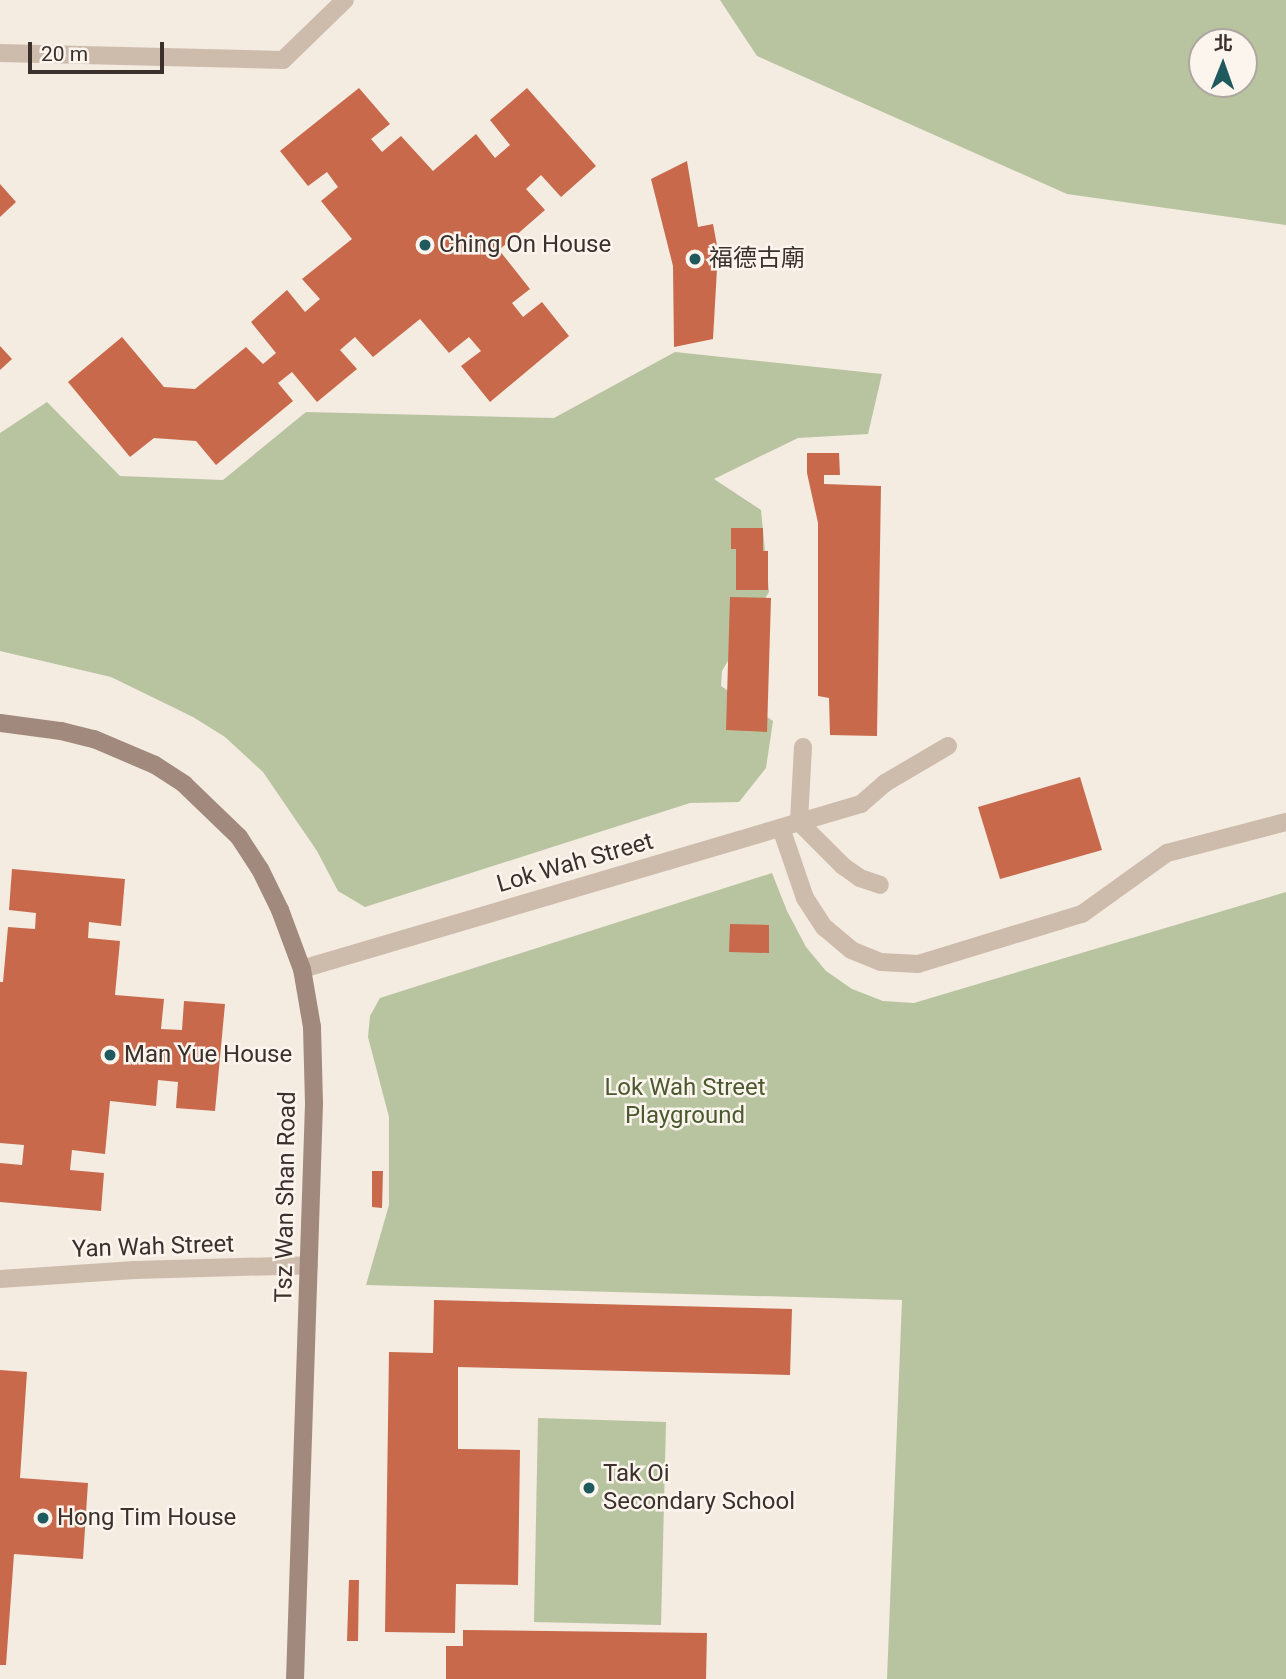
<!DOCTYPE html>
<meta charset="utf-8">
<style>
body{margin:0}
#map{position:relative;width:1286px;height:1679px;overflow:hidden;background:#f4ebe1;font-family:Roboto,"Noto Sans TC",sans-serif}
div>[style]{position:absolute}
.green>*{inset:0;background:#b8c4a0}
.building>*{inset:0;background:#c8694b}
.lane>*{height:18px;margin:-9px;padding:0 9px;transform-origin:9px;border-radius:9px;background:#cdbbac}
.street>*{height:18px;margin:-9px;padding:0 9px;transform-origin:9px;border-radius:9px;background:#cdbbac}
.secondary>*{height:18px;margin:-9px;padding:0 9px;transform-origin:9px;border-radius:9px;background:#a18a7d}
.dots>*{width:19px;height:19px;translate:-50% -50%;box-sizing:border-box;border:4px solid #fbf5ee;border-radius:50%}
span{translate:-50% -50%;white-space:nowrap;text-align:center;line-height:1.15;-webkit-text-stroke:5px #fbf5ee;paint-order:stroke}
.poi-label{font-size:24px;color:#3b302b}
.left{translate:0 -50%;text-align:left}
.street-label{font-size:24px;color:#3b302b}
.park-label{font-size:24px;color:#4a5a2e}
.north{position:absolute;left:1188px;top:28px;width:70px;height:70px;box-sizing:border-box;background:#fbf5ee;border:2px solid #aea6a0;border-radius:50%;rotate:1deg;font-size:19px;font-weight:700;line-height:28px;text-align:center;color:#3b302b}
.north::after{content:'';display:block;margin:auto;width:24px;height:32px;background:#1f5a5e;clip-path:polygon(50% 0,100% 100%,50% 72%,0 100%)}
.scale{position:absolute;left:28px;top:42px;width:136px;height:32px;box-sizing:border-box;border:4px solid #3b302b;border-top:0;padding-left:9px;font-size:21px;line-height:24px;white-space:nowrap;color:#3b302b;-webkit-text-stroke:5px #fbf5ee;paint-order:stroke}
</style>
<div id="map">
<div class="green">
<i style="clip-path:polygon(evenodd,720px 0,1286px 0,1286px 225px,1067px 194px,757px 56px,720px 0,1202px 42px,1244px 42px,1244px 84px,1202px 84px,1202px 42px)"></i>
<i style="clip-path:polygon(675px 352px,882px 374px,868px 434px,798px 438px,714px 479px,761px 510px,769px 592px,722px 671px,721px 686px,773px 721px,766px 768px,739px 802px,690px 803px,365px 907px,338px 891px,317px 851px,263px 772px,225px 737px,193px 717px,111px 677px,0 651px,0 433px,47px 402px,120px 476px,223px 480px,306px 412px,554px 418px)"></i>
<i style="clip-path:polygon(772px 873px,787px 911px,806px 947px,826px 971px,852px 989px,883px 1001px,914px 1003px,1286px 892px,1286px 1679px,887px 1679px,902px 1300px,366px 1285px,389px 1205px,389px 1117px,368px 1037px,370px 1016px,380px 998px)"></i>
<i style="clip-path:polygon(538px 1418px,666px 1422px,661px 1625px,534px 1622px)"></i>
</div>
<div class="building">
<i style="clip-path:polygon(359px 88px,390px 124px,371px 139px,382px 152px,401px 136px,433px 171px,476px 134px,495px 158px,510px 145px,490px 120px,527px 88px,596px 166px,561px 197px,541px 175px,526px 189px,545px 210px,499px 250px,530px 289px,512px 303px,523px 317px,542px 302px,569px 336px,490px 402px,461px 366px,481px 351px,469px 337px,449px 353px,420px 319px,373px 357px,355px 337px,340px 350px,357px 369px,317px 402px,292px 372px,278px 383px,293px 401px,216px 465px,196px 441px,154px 438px,130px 457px,68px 382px,122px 337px,164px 387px,195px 389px,246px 347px,263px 364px,276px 353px,251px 322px,287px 290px,305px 312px,320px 299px,302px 279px,352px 239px,321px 201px,338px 187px,327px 172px,308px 186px,280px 151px)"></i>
<i style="clip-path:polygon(687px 161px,698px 227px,713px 224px,718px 251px,713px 339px,674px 347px,673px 266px,651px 179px)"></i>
<i style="clip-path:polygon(0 184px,16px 202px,0 217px)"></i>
<i style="clip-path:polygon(0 346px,12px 359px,0 370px)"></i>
<i style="clip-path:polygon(807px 453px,839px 453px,840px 475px,824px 475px,824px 484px,881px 486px,877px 736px,830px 735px,829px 698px,818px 696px,818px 523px,807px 473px)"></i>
<i style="clip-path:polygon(731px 528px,763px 528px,763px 551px,768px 551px,768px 590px,736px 590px,736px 549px,731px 549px)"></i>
<i style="clip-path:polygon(730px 597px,771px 598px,767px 732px,726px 730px)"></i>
<i style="clip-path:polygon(1080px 777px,1102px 850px,1000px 879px,978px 807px)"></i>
<i style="clip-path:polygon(12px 869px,125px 879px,121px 926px,89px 922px,88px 938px,120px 941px,115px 995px,164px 999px,161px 1029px,182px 1030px,184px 1001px,225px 1004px,215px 1111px,176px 1108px,178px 1082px,158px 1080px,156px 1106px,110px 1101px,105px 1154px,72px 1150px,70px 1170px,104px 1173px,101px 1211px,0 1202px,0 1163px,22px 1165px,24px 1145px,0 1143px,0 982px,3px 982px,8px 927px,35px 929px,36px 913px,9px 910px)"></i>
<i style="clip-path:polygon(730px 924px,769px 925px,769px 953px,729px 952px)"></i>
<i style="clip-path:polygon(372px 1171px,383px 1171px,382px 1208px,372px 1207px)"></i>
<i style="clip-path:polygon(434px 1300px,792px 1309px,790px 1375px,458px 1367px,458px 1449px,520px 1450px,518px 1585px,456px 1584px,455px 1633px,385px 1632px,389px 1352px,433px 1353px)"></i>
<i style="clip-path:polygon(0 1370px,27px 1372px,20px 1478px,88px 1483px,83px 1559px,14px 1554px,6px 1665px,0 1665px)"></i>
<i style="clip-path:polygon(349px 1580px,359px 1580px,358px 1641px,347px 1641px)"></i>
<i style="clip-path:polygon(463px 1630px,707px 1633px,706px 1679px,446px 1679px,446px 1646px,463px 1646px)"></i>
</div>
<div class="lane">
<i style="left:0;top:53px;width:283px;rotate:1.4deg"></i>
<i style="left:283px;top:60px;width:86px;rotate:-44.1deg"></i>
<i style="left:803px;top:747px;width:75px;rotate:93.1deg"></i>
<i style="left:799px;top:822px;width:62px;rotate:45deg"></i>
<i style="left:843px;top:866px;width:21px;rotate:35deg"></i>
<i style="left:860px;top:878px;width:21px;rotate:19deg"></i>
<i style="left:861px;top:804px;width:32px;rotate:-41deg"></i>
<i style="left:885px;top:783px;width:73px;rotate:-30.4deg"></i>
<i style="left:781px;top:828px;width:74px;rotate:71.1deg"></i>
<i style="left:805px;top:898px;width:35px;rotate:57deg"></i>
<i style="left:824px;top:927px;width:35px;rotate:40deg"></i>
<i style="left:851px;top:950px;width:32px;rotate:22deg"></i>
<i style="left:881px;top:962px;width:37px;rotate:3deg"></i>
<i style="left:918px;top:964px;width:171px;rotate:-17deg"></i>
<i style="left:1082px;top:914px;width:105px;rotate:-35.7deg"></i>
<i style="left:1167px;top:853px;width:123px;rotate:-14.6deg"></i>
<i style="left:0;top:1279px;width:135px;rotate:-3.8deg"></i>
<i style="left:135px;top:1270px;width:174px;rotate:-1.6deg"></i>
</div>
<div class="street">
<i style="left:302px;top:969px;width:583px;rotate:-16.45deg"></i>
</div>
<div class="secondary">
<i style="left:0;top:723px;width:62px;rotate:7.5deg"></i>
<i style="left:61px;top:731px;width:34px;rotate:14deg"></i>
<i style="left:94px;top:739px;width:66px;rotate:23.1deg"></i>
<i style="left:155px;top:765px;width:35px;rotate:33deg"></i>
<i style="left:184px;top:784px;width:76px;rotate:43.9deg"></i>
<i style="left:239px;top:837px;width:38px;rotate:57deg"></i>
<i style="left:260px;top:869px;width:46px;rotate:64deg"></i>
<i style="left:280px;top:910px;width:63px;rotate:69.6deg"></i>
<i style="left:302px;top:969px;width:59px;rotate:80.2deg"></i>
<i style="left:312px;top:1027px;width:77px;rotate:88.5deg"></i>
<i style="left:314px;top:1104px;width:575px;rotate:91.89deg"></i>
</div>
<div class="dots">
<i style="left:425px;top:245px;background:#1f5a5e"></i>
<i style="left:695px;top:259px;background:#1f5a5e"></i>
<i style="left:110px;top:1055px;background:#1f5a5e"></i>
<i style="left:589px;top:1488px;background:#1f5a5e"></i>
<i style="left:43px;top:1518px;background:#1f5a5e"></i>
</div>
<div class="poi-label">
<span class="left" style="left:439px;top:245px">Ching On House</span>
<span class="left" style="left:709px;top:259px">福德古廟</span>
<span class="left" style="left:124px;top:1055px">Man Yue House</span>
<span class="left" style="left:603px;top:1488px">Tak Oi<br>Secondary School</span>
<span class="left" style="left:57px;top:1518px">Hong Tim House</span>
</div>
<div class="street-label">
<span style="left:575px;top:863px;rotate:-16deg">Lok Wah Street</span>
<span style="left:286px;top:1197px;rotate:-89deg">Tsz Wan Shan Road</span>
<span style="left:153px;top:1247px;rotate:-2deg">Yan Wah Street</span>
</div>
<div class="park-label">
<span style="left:685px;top:1102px">Lok Wah Street<br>Playground</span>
</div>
<div class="north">北</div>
<div class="scale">20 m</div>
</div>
